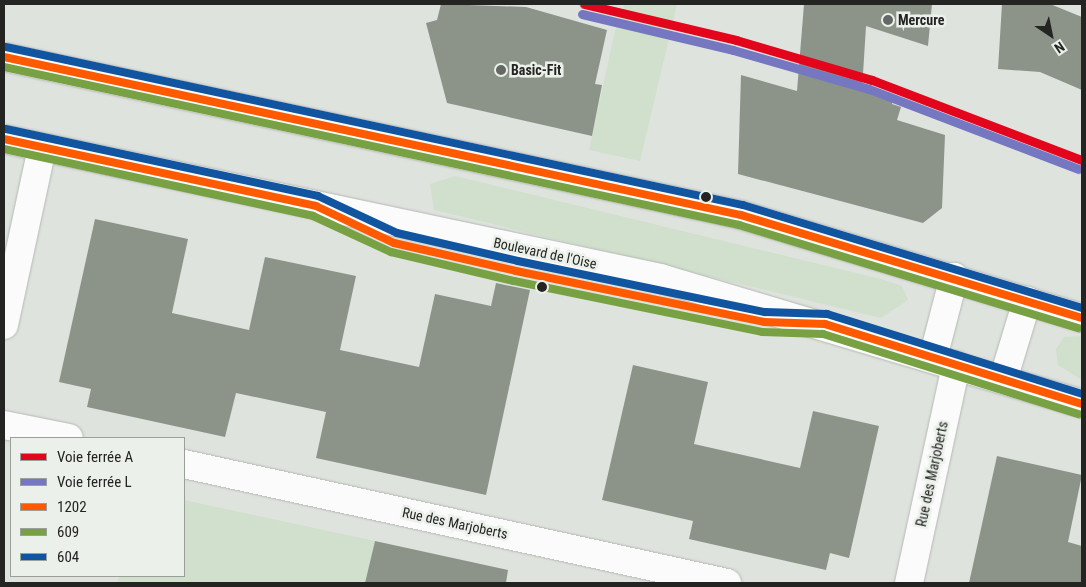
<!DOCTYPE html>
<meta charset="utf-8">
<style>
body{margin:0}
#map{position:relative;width:1086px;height:587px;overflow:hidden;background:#dfe3de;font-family:"Roboto Condensed",sans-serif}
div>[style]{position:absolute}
.green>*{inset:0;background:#d0e0cc}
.building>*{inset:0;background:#8c948a}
.roads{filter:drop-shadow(0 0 1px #b5b8b4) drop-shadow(0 0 1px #b5b8b4)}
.street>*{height:28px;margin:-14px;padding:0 14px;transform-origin:14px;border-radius:14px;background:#fafbfa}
.secondary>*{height:28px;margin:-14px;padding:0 14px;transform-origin:14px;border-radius:14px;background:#fafbfa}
.bus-1>*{height:8px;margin:-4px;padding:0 4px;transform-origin:4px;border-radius:4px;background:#ff5a00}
.bus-2>*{height:8px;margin:-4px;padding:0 4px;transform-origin:4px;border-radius:4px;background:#78a144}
.bus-3>*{height:8px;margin:-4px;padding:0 4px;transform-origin:4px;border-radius:4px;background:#1154a0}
.rail-1>*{height:9px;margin:-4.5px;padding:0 4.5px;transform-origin:4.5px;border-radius:4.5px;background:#e3051c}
.rail-2>*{height:9px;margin:-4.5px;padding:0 4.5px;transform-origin:4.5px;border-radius:4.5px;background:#7577c0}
.dots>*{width:14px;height:14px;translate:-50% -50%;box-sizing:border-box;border:2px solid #ebf1ea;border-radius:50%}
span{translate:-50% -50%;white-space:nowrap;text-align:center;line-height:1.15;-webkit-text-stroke:5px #ebf1ea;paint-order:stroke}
.poi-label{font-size:14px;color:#242523;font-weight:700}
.left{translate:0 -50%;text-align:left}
.street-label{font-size:14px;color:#242523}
.frame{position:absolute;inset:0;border:5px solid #242523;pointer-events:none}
.legend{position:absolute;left:10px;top:437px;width:175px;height:140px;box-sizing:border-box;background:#ebf1ea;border:1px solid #9b9f9a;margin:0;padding:6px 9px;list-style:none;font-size:15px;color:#242523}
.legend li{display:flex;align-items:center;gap:10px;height:25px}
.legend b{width:25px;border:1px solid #9b9f9a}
.north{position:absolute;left:1026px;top:10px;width:50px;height:50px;-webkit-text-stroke:4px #ebf1ea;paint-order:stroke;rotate:146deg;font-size:14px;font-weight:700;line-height:20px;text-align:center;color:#242523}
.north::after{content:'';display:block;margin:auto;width:18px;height:22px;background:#242523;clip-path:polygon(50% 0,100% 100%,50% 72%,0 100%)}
</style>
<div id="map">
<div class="green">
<i style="clip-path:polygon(625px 4px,677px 4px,640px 161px,589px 150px,615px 31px)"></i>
<i style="clip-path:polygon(455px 176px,881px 279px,902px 286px,908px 300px,881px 318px,434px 210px,430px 184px)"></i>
<i style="clip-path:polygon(1082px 336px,1082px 380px,1058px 365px,1056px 349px,1064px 337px)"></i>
<i style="clip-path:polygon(184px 500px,375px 541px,365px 583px,117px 583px,119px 576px,184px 576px)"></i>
</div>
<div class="building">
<i style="clip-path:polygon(441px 4px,526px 7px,607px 30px,595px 84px,602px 85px,592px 136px,447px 103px,426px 23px,437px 20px)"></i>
<i style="clip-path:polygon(804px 4px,932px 4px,928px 46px,866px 26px,862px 90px,893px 99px,892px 104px,901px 107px,897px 120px,945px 135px,942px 208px,923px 223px,738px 174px,741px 75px,797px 91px)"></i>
<i style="clip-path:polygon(1002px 4px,1050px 4px,1082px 17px,1082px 90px,1040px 72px,998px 69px)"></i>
<i style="clip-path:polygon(95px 219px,188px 239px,172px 313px,249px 330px,265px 257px,356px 276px,340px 350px,419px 367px,435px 294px,491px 306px,496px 283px,530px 290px,486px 495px,316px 458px,326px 412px,236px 393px,225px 437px,87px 407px,91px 389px,59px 382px)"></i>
<i style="clip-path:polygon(633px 365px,708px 382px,694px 444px,800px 468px,813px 411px,879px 426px,849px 558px,830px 553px,826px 570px,689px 539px,693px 521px,602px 500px)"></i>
<i style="clip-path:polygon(997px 456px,1082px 475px,1068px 542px,1082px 546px,1082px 583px,969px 583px)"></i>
<i style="clip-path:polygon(375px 541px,508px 570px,506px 583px,365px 583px)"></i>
</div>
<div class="roads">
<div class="street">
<i style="left:4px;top:325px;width:181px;rotate:-77.9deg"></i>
<i style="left:933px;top:358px;width:84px;rotate:-75.5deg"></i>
<i style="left:1003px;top:380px;width:83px;rotate:-73.1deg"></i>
<i style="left:4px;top:425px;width:66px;rotate:11.3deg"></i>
<i style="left:184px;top:464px;width:556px;rotate:12.36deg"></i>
<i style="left:909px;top:583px;width:223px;rotate:-77.8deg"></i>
</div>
<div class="secondary">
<i style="left:4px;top:57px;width:754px;rotate:12.1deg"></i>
<i style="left:741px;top:215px;width:356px;rotate:16.8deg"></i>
<i style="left:4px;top:139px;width:671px;rotate:11.96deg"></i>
<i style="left:660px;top:278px;width:440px;rotate:16.6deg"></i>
</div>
</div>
<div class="bus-1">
<i style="left:4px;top:57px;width:754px;rotate:12.1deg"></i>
<i style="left:741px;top:215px;width:356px;rotate:16.8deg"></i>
<i style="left:4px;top:139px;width:319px;rotate:12.1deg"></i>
<i style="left:316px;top:206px;width:86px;rotate:25.4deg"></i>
<i style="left:394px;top:243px;width:125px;rotate:12.9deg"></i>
<i style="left:516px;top:271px;width:253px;rotate:11.6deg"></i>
<i style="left:764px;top:322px;width:61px;rotate:1.9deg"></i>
<i style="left:825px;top:324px;width:269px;rotate:17.3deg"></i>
</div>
<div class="bus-2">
<i style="left:4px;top:67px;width:752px;rotate:12.13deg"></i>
<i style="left:739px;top:225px;width:355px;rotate:16.9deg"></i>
<i style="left:4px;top:149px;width:316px;rotate:12.2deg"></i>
<i style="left:313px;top:216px;width:86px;rotate:24.8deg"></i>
<i style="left:391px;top:252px;width:126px;rotate:13.3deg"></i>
<i style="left:514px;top:281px;width:253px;rotate:11.6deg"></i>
<i style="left:762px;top:332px;width:61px;rotate:1.9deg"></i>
<i style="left:823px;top:334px;width:268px;rotate:17.4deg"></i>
</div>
<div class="bus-3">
<i style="left:6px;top:47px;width:754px;rotate:12.1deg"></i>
<i style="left:743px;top:205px;width:354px;rotate:16.9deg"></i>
<i style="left:6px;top:129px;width:319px;rotate:12.1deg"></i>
<i style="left:318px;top:196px;width:87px;rotate:25.1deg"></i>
<i style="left:397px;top:233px;width:124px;rotate:13deg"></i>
<i style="left:518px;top:261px;width:252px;rotate:11.7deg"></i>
<i style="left:765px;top:312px;width:62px;rotate:1.8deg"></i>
<i style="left:827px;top:314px;width:267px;rotate:17.4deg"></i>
</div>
<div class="rail-1">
<i style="left:584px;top:4px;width:156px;rotate:13.3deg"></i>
<i style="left:736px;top:40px;width:142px;rotate:16.4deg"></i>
<i style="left:872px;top:80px;width:225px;rotate:20.9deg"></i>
</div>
<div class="rail-2">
<i style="left:582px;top:14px;width:155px;rotate:13.4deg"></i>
<i style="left:733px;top:50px;width:141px;rotate:16deg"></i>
<i style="left:869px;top:89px;width:224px;rotate:20.9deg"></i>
</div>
<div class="dots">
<i style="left:888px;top:20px;background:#656864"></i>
<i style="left:501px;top:70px;background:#656864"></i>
<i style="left:706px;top:197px;background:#242523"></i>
<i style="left:542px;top:287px;background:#242523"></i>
</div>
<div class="poi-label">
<span class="left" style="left:898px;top:20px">Mercure</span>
<span class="left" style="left:511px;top:70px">Basic-Fit</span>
</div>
<div class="street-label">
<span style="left:545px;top:253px;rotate:12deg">Boulevard de l'Oise</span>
<span style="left:932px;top:474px;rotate:-78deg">Rue des Marjoberts</span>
<span style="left:455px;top:523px;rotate:12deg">Rue des Marjoberts</span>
</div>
<div class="frame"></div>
<ul class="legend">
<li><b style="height:6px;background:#e3051c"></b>Voie ferrée A</li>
<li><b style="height:6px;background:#7577c0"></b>Voie ferrée L</li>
<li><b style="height:6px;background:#ff5a00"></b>1202</li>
<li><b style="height:6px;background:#78a144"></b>609</li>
<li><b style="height:6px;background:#1154a0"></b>604</li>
</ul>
<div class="north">N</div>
</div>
